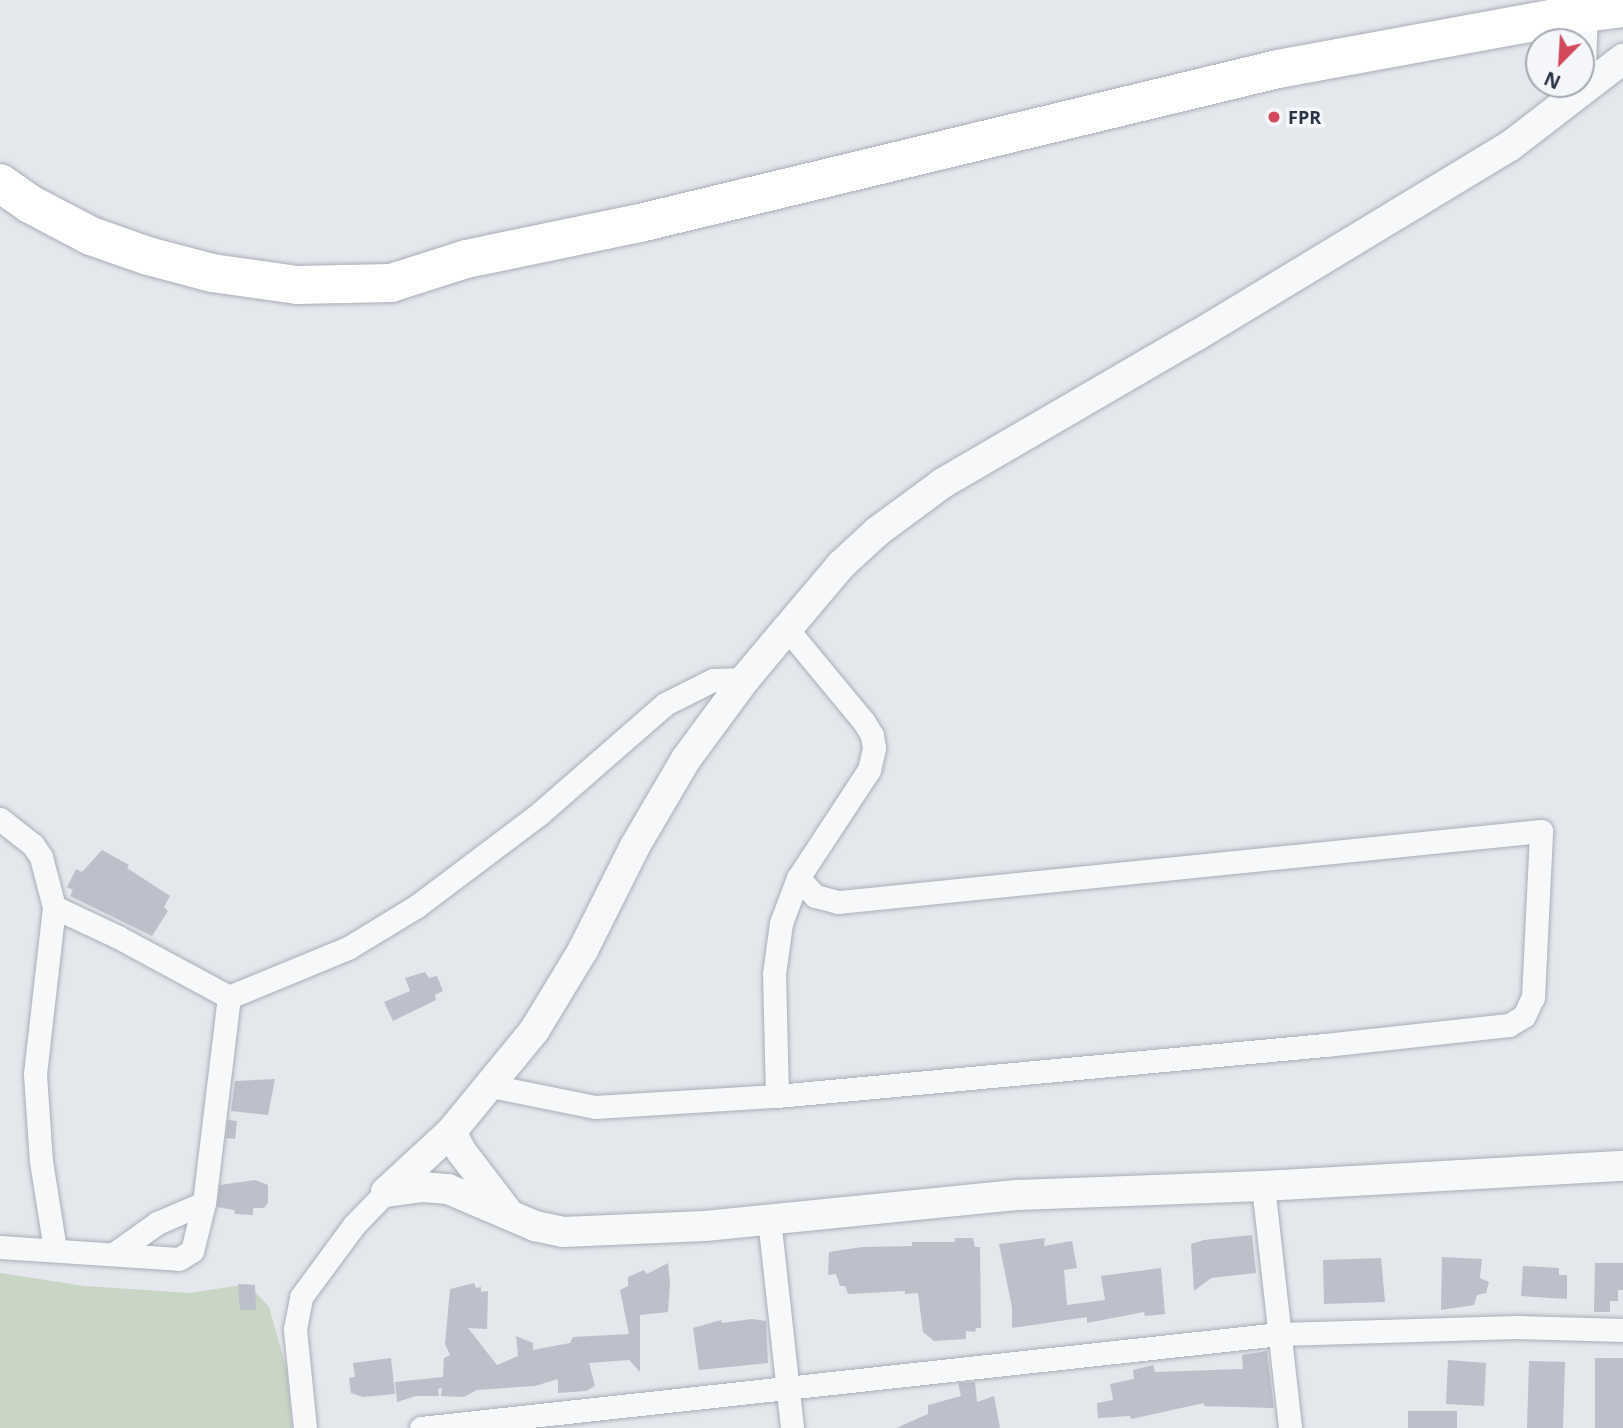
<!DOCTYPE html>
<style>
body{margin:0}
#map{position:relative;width:1623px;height:1428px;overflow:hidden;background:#e4e7ec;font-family:"Open Sans",sans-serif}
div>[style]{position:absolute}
.green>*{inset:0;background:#c9d6c5}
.building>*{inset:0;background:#bbc0ca}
.roads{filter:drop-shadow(0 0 2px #a9aeb7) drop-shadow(0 0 2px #a9aeb7)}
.minor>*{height:23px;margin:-11.5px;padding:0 11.5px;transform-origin:11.5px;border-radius:11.5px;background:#f7f8fa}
.tertiary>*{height:30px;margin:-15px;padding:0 15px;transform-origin:15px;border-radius:15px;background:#f7f8fa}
.trunk>*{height:38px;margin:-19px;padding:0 19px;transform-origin:19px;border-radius:19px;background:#fff}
.dots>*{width:19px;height:19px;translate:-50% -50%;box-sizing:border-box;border:4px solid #f4f6f9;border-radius:50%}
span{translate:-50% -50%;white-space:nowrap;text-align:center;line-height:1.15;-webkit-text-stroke:7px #f4f6f9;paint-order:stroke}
.poi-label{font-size:18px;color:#2b3445;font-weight:700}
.left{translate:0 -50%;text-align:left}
.north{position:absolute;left:1525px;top:28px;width:70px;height:70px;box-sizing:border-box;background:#f4f6f9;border:2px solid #a4a8b1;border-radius:50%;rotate:204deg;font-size:19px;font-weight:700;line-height:28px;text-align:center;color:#2b3445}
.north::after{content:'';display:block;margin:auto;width:24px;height:32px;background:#d1495b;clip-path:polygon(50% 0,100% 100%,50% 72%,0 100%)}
</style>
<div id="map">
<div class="green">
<i style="clip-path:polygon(0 1273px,84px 1286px,190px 1293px,248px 1284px,269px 1307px,287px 1370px,292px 1428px,0 1428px)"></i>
</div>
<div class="building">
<i style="clip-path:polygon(102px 850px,129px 865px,127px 868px,170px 896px,164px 907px,168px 911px,152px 936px,70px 896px,73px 890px,67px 887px,76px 869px,82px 872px)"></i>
<i style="clip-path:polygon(425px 972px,429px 978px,437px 976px,443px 991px,435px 995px,436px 1000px,393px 1021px,384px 1002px,410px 991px,405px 978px)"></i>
<i style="clip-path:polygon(275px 1079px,268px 1115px,231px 1111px,235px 1081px)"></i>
<i style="clip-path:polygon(228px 1120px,237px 1121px,235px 1139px,226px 1138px)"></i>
<i style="clip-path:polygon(255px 1180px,268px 1185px,268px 1203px,264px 1208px,253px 1208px,253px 1215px,235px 1214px,234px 1210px,217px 1207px,220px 1185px)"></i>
<i style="clip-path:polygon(1252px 1235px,1256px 1273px,1211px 1278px,1194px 1291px,1191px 1244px,1204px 1240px)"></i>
<i style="clip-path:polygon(955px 1238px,973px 1238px,975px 1247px,980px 1247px,981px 1328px,976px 1328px,975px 1332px,966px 1331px,966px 1339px,934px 1341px,923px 1332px,918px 1293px,905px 1294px,905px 1291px,848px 1294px,845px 1286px,840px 1286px,836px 1274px,828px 1275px,829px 1252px,862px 1247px,912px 1246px,912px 1242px,955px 1242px)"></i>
<i style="clip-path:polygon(1045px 1238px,1044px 1246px,1072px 1241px,1077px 1268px,1064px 1270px,1067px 1305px,1105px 1300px,1101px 1276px,1161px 1268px,1165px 1314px,1145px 1316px,1144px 1312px,1087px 1323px,1087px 1317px,1012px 1328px,1012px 1307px,999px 1244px)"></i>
<i style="clip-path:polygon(1442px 1257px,1482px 1259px,1480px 1278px,1489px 1282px,1486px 1293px,1477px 1295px,1474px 1305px,1441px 1310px)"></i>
<i style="clip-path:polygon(1381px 1258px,1385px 1302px,1324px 1304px,1323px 1260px)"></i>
<i style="clip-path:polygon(668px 1263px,670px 1284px,668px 1312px,640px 1315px,640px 1372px,629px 1360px,589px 1363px,595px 1386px,586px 1391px,558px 1393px,558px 1379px,535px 1386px,477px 1390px,464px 1397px,441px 1396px,442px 1388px,438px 1389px,439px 1396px,416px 1396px,397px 1402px,395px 1382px,443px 1377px,444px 1358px,450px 1355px,445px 1344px,450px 1289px,474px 1283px,476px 1288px,481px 1287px,481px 1292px,488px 1291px,487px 1329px,468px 1328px,497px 1365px,518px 1356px,516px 1336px,533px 1343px,533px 1350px,570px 1343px,573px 1337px,629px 1334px,620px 1290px,628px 1286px,628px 1277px,644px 1270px,647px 1274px)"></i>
<i style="clip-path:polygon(1595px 1263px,1623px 1263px,1623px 1290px,1618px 1290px,1618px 1301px,1610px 1301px,1610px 1312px,1594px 1312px)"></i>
<i style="clip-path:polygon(1523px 1266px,1559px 1268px,1559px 1275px,1567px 1275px,1567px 1299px,1521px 1296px)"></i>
<i style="clip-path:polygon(238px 1284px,255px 1285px,256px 1310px,240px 1310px)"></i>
<i style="clip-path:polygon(752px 1319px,766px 1321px,768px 1363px,699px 1370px,693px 1328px,721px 1320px,722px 1323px)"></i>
<i style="clip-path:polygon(1267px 1351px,1274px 1408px,1204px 1406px,1204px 1403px,1131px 1419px,1130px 1416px,1098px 1418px,1097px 1403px,1113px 1400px,1110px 1384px,1134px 1379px,1133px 1370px,1153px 1365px,1155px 1372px,1243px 1369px,1242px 1355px)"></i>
<i style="clip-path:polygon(391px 1358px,395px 1394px,363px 1397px,351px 1393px,349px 1378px,355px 1377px,353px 1363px)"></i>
<i style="clip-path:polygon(1595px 1358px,1623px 1358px,1623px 1428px,1595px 1428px)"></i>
<i style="clip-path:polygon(1448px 1360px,1486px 1363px,1484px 1406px,1446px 1404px)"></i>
<i style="clip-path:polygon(1529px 1361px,1565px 1362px,1563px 1428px,1527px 1428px)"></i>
<i style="clip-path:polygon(975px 1382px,977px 1402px,994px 1396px,1000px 1428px,896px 1428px,928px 1414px,928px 1405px,961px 1396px,958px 1383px)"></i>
<i style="clip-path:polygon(1408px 1411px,1457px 1411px,1457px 1428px,1408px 1428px)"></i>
</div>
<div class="roads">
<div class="minor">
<i style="left:0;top:819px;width:42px;rotate:38.2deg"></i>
<i style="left:33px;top:845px;width:14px;rotate:56deg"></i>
<i style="left:41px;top:857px;width:52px;rotate:75.4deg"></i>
<i style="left:54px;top:907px;width:71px;rotate:25.1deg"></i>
<i style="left:118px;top:937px;width:126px;rotate:28.4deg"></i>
<i style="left:229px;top:997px;width:129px;rotate:-22.4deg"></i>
<i style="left:348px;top:948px;width:81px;rotate:-31.3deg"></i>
<i style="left:417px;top:906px;width:153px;rotate:-37deg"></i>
<i style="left:539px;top:814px;width:167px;rotate:-41.1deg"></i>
<i style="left:665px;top:704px;width:54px;rotate:-26.6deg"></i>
<i style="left:713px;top:680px;width:32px;rotate:-2deg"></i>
<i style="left:54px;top:907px;width:168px;rotate:96.5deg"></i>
<i style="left:35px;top:1074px;width:87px;rotate:86.1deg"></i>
<i style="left:41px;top:1161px;width:89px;rotate:81deg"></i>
<i style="left:491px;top:1086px;width:106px;rotate:11.4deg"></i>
<i style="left:595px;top:1107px;width:182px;rotate:-3.5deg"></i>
<i style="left:777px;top:1096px;width:550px;rotate:-5.32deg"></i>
<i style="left:1325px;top:1045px;width:185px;rotate:-6.2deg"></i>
<i style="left:1509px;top:1025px;width:17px;rotate:-31deg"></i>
<i style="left:1524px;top:1016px;width:21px;rotate:-65deg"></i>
<i style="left:1533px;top:997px;width:166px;rotate:-87.2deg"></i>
<i style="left:1541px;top:831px;width:707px;rotate:174.23deg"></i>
<i style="left:838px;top:902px;width:24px;rotate:-165deg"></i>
<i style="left:815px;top:896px;width:25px;rotate:-133deg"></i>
<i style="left:777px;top:1096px;width:122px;rotate:-91.4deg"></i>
<i style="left:774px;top:974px;width:51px;rotate:-82.2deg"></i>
<i style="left:781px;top:923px;width:48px;rotate:-69.3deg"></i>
<i style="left:798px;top:878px;width:129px;rotate:-56.7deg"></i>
<i style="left:869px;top:770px;width:23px;rotate:-77deg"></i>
<i style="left:874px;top:748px;width:13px;rotate:-99deg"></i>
<i style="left:872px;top:735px;width:15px;rotate:-122deg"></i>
<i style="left:864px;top:722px;width:121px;rotate:-129.6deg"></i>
<i style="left:1263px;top:1186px;width:244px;rotate:83.6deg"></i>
<i style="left:769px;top:1219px;width:210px;rotate:83.7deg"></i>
<i style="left:0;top:1247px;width:179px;rotate:3.8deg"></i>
<i style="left:179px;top:1259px;width:15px;rotate:-32deg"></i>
<i style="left:192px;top:1251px;width:49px;rotate:-76deg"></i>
<i style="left:204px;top:1203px;width:208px;rotate:-83.1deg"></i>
<i style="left:115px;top:1253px;width:52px;rotate:-35.5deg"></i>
<i style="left:157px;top:1223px;width:51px;rotate:-23.1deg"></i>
<i style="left:305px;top:1428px;width:100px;rotate:-95.8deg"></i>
<i style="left:295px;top:1329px;width:33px;rotate:-79deg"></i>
<i style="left:301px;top:1297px;width:89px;rotate:-53.6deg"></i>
<i style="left:354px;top:1225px;width:46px;rotate:-45.9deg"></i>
<i style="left:421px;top:1428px;width:864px;rotate:-6.25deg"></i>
<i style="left:1280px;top:1334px;width:237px;rotate:-1.7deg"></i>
<i style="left:1517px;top:1327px;width:106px;rotate:1.6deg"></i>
</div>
<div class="tertiary">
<i style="left:1581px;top:65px;width:52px;rotate:-87.8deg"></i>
<i style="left:451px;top:1132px;width:21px;rotate:62deg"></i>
<i style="left:461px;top:1151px;width:79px;rotate:52.7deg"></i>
<i style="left:386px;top:1192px;width:88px;rotate:-42.7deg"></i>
<i style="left:451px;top:1132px;width:131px;rotate:-50.6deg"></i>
<i style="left:534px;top:1031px;width:95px;rotate:-58.8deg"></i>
<i style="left:583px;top:950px;width:116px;rotate:-63.4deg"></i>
<i style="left:635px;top:846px;width:101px;rotate:-59.6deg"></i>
<i style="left:686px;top:759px;width:99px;rotate:-53.6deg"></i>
<i style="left:745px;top:679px;width:65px;rotate:-50deg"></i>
<i style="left:787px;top:629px;width:84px;rotate:-49.8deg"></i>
<i style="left:841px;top:565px;width:50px;rotate:-42.6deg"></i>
<i style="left:878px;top:531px;width:81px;rotate:-36.4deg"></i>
<i style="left:943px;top:483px;width:293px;rotate:-30.2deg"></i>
<i style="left:1196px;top:336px;width:367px;rotate:-31.2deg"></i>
<i style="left:1510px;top:146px;width:143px;rotate:-37.6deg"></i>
<i style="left:386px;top:1192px;width:37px;rotate:-8deg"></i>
<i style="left:423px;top:1187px;width:25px;rotate:5deg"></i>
<i style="left:448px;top:1189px;width:95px;rotate:23deg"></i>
<i style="left:535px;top:1226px;width:29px;rotate:12deg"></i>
<i style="left:563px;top:1232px;width:142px;rotate:-2.4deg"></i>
<i style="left:705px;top:1226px;width:315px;rotate:-5.7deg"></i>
<i style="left:1018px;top:1195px;width:245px;rotate:-2.1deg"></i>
<i style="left:1263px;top:1186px;width:361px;rotate:-3.2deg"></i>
</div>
<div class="trunk">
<i style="left:0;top:183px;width:37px;rotate:35deg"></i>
<i style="left:30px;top:204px;width:69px;rotate:27.7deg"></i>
<i style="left:91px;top:236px;width:60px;rotate:19.3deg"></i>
<i style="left:148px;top:256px;width:66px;rotate:14.9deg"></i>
<i style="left:212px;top:273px;width:86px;rotate:8deg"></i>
<i style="left:297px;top:285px;width:94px;rotate:-1.2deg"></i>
<i style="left:391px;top:283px;width:79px;rotate:-17.7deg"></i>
<i style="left:466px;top:259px;width:178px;rotate:-11.7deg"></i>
<i style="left:640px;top:223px;width:656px;rotate:-13.57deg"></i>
<i style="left:1278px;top:69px;width:310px;rotate:-10.4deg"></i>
<i style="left:1583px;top:13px;width:40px;rotate:-7.1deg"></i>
</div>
</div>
<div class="dots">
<i style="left:1274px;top:117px;background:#d1495b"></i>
</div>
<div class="poi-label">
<span class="left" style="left:1288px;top:117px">FPR</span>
</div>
<div class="north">N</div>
</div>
